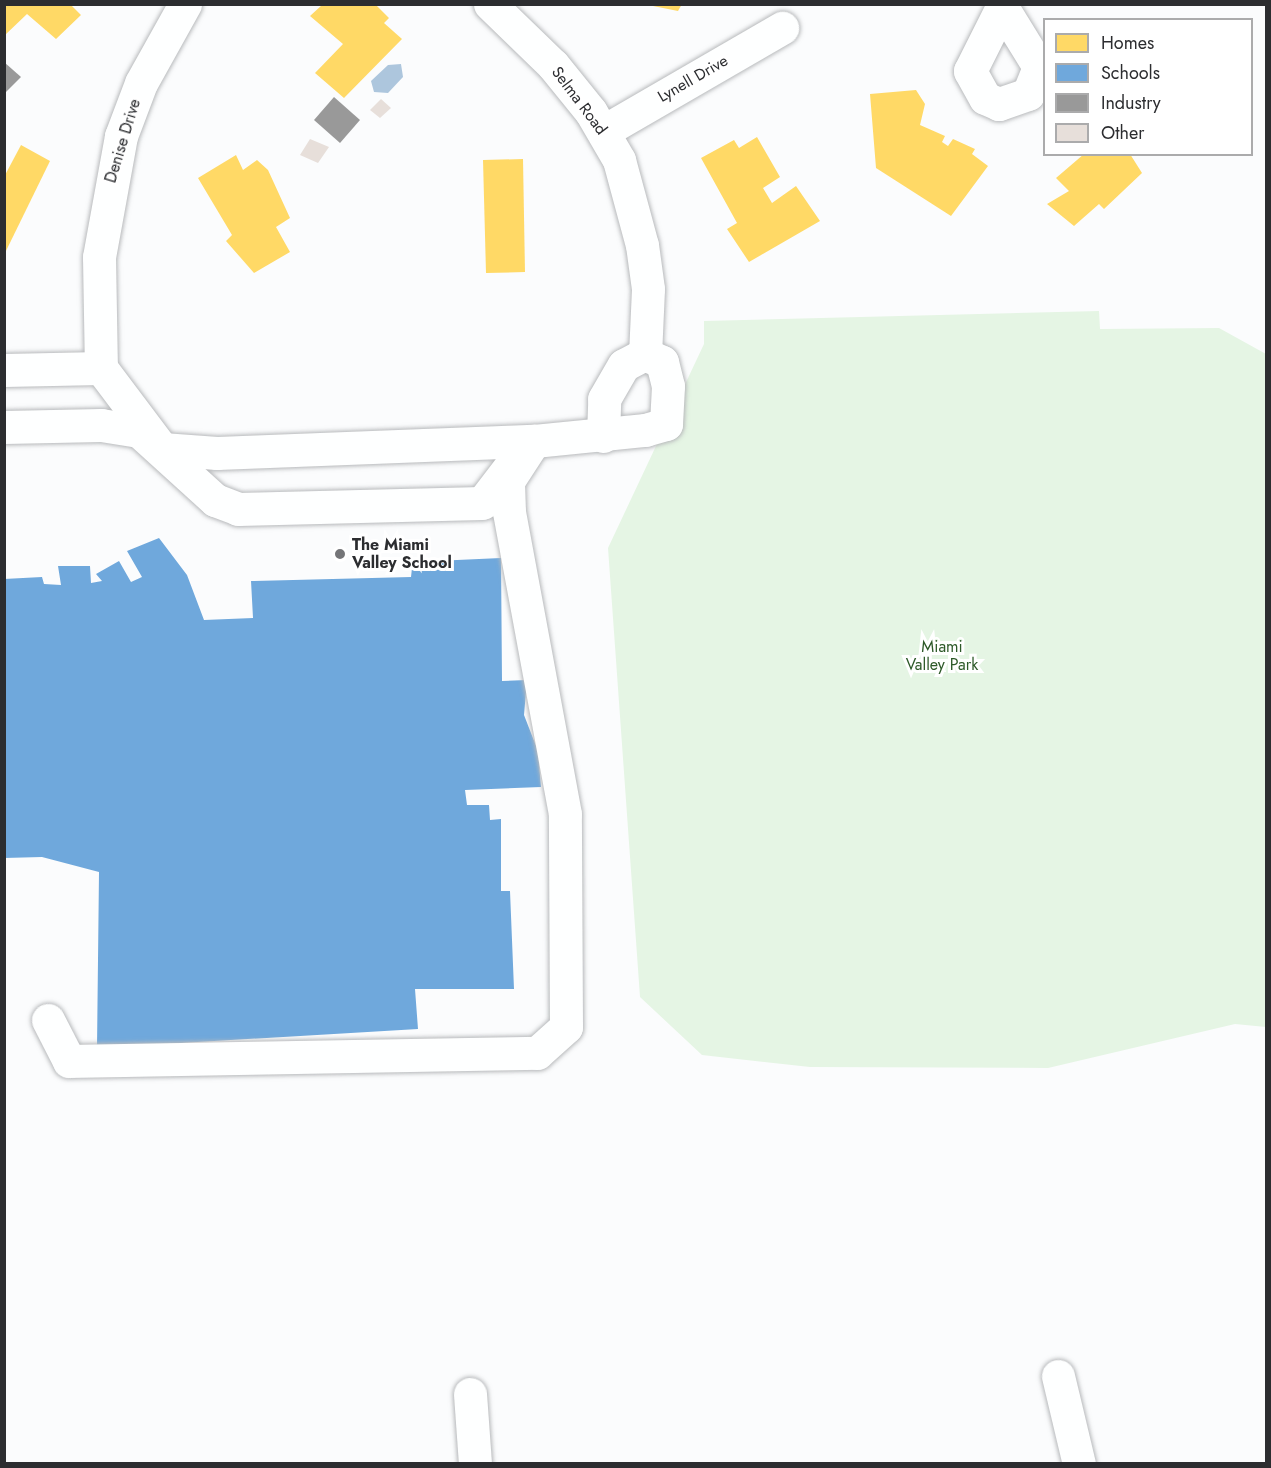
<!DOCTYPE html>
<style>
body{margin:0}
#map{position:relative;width:1271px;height:1468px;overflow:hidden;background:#fbfcfd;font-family:Jost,sans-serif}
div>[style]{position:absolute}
.green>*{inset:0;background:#e5f5e4}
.water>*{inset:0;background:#adc6dd}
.homes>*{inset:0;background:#ffd966}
.schools>*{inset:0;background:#6fa8dc}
.industry>*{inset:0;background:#999}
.building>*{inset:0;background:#e7dfda}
.roads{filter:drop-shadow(0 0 2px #b8babc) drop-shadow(0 0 2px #b8babc)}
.minor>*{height:33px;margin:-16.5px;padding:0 16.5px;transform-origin:16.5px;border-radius:16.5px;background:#feffff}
.dots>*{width:16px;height:16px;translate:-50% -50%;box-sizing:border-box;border:3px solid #fff;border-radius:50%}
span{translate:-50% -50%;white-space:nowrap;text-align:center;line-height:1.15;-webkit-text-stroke:6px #fff;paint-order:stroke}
.street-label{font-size:16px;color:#2c2d30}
.poi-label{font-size:16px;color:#2c2d30;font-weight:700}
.left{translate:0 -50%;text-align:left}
.park-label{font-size:16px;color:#2d5928}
.frame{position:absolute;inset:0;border:6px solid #2c2d30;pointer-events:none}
.legend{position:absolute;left:1043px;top:18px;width:210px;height:138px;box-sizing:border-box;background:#fff;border:2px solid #ababac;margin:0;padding:8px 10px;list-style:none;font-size:18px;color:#2c2d30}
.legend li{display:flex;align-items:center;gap:12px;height:30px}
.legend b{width:30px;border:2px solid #ababac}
</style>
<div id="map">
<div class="green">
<i style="clip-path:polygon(1099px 311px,1100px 329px,1219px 328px,1266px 354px,1266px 1027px,1235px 1024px,1048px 1068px,810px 1067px,702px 1055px,640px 997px,608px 548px,704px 344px,704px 321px)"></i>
</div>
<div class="water">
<i style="clip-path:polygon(401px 64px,403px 77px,388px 93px,374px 92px,371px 81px,388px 65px)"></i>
</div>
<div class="homes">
<i style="clip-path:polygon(4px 4px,70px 4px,81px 15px,56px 39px,27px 14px,4px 36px)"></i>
<i style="clip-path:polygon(375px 4px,389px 18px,384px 23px,402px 39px,344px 98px,315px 73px,343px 44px,310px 16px,322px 5px)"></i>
<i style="clip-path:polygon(643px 4px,682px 4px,678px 11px)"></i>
<i style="clip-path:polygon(916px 90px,925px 104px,920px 125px,945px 136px,942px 142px,948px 146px,953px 139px,975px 149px,972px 154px,988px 166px,951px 216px,876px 168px,870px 94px)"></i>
<i style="clip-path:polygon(757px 137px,780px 177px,763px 188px,772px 203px,796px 186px,820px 221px,749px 262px,727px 229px,737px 223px,701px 158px,734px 140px,739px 148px)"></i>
<i style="clip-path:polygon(21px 145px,50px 161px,4px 255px,4px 177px)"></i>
<i style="clip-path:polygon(1084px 154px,1130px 154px,1142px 173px,1104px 209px,1099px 204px,1074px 226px,1047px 204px,1069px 191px,1056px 178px)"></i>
<i style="clip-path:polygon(236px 155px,243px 170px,257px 160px,268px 170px,290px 218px,276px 227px,290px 252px,254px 273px,226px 241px,232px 235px,198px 178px)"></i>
<i style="clip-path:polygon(523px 159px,525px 272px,486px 273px,483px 160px)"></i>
</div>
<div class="schools">
<i style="clip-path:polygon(159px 538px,187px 575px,204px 620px,253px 618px,251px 581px,411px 577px,412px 568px,434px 567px,435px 561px,501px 558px,502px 681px,527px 680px,524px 715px,538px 751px,541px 787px,465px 790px,467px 805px,489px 805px,490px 820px,501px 819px,501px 891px,510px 891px,514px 989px,415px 989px,418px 1029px,97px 1048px,99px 872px,42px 857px,4px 858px,4px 579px,42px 577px,44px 584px,61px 585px,58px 566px,90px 566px,91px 583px,102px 581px,96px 574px,119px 561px,131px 582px,142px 577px,127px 551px)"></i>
</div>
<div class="industry">
<i style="clip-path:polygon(4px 62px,21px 77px,4px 94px)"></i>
<i style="clip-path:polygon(334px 97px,360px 120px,340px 143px,314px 120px)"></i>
</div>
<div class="building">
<i style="clip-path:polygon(381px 99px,391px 108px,380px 118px,370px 110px)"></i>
<i style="clip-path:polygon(310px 139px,329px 147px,318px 163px,300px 155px)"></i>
</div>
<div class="roads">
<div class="minor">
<i style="left:185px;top:4px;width:90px;rotate:119.1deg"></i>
<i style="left:141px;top:83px;width:57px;rotate:110.7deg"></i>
<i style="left:121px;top:136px;width:123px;rotate:100.3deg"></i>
<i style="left:99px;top:257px;width:111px;rotate:89deg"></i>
<i style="left:101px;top:368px;width:101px;rotate:53deg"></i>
<i style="left:162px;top:449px;width:55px;rotate:4.2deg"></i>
<i style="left:217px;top:453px;width:317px;rotate:-2.2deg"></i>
<i style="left:534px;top:441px;width:112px;rotate:-5.7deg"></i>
<i style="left:645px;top:430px;width:22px;rotate:-16deg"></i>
<i style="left:666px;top:424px;width:38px;rotate:-87deg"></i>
<i style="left:668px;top:386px;width:25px;rotate:-104deg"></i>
<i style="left:662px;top:362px;width:19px;rotate:-155deg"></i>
<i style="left:490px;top:4px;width:88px;rotate:44.1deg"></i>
<i style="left:553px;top:65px;width:60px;rotate:51deg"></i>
<i style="left:591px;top:112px;width:56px;rotate:59.7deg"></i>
<i style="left:619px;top:160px;width:88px;rotate:74.9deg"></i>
<i style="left:642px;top:245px;width:44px;rotate:82.2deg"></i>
<i style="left:648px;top:289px;width:65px;rotate:92.6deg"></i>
<i style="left:1002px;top:7px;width:70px;rotate:58.3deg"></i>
<i style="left:1039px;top:67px;width:29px;rotate:112deg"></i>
<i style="left:1028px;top:94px;width:31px;rotate:161deg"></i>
<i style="left:999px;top:104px;width:15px;rotate:-157deg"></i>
<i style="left:985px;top:98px;width:31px;rotate:-119deg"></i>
<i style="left:970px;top:71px;width:72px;rotate:-63.4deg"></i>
<i style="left:604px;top:131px;width:206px;rotate:-30.1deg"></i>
<i style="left:4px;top:370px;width:97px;rotate:-1.2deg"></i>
<i style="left:4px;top:427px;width:97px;rotate:-1.2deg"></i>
<i style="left:101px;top:425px;width:38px;rotate:9deg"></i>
<i style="left:139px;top:431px;width:103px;rotate:42.2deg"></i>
<i style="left:215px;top:500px;width:25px;rotate:21deg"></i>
<i style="left:238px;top:509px;width:244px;rotate:-1.4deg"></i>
<i style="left:482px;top:503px;width:49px;rotate:-52.4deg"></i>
<i style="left:603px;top:436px;width:37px;rotate:-88deg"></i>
<i style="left:604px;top:399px;width:39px;rotate:-60deg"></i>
<i style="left:624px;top:365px;width:24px;rotate:-28deg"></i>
<i style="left:48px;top:1020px;width:46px;rotate:62.9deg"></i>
<i style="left:69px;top:1061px;width:468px;rotate:-1deg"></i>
<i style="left:537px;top:1053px;width:39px;rotate:-42deg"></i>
<i style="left:566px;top:1027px;width:213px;rotate:-90.3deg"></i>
<i style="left:565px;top:814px;width:307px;rotate:-100.5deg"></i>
<i style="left:509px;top:512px;width:31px;rotate:-92deg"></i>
<i style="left:508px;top:481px;width:48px;rotate:-57deg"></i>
<i style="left:1058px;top:1376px;width:90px;rotate:76.6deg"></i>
<i style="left:470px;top:1394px;width:70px;rotate:85.9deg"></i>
</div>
</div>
<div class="dots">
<i style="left:340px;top:554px;background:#747578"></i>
</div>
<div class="street-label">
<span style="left:693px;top:79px;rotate:-30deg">Lynell Drive</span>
<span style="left:579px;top:101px;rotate:53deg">Selma Road</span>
<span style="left:123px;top:141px;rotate:-73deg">Denise Drive</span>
</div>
<div class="poi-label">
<span class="left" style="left:352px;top:554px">The Miami<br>Valley School</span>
</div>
<div class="park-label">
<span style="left:942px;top:656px">Miami<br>Valley Park</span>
</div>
<div class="frame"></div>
<ul class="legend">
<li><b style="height:16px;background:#ffd966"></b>Homes</li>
<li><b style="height:16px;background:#6fa8dc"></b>Schools</li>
<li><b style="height:16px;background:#999"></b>Industry</li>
<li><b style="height:16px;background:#e7dfda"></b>Other</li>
</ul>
</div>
